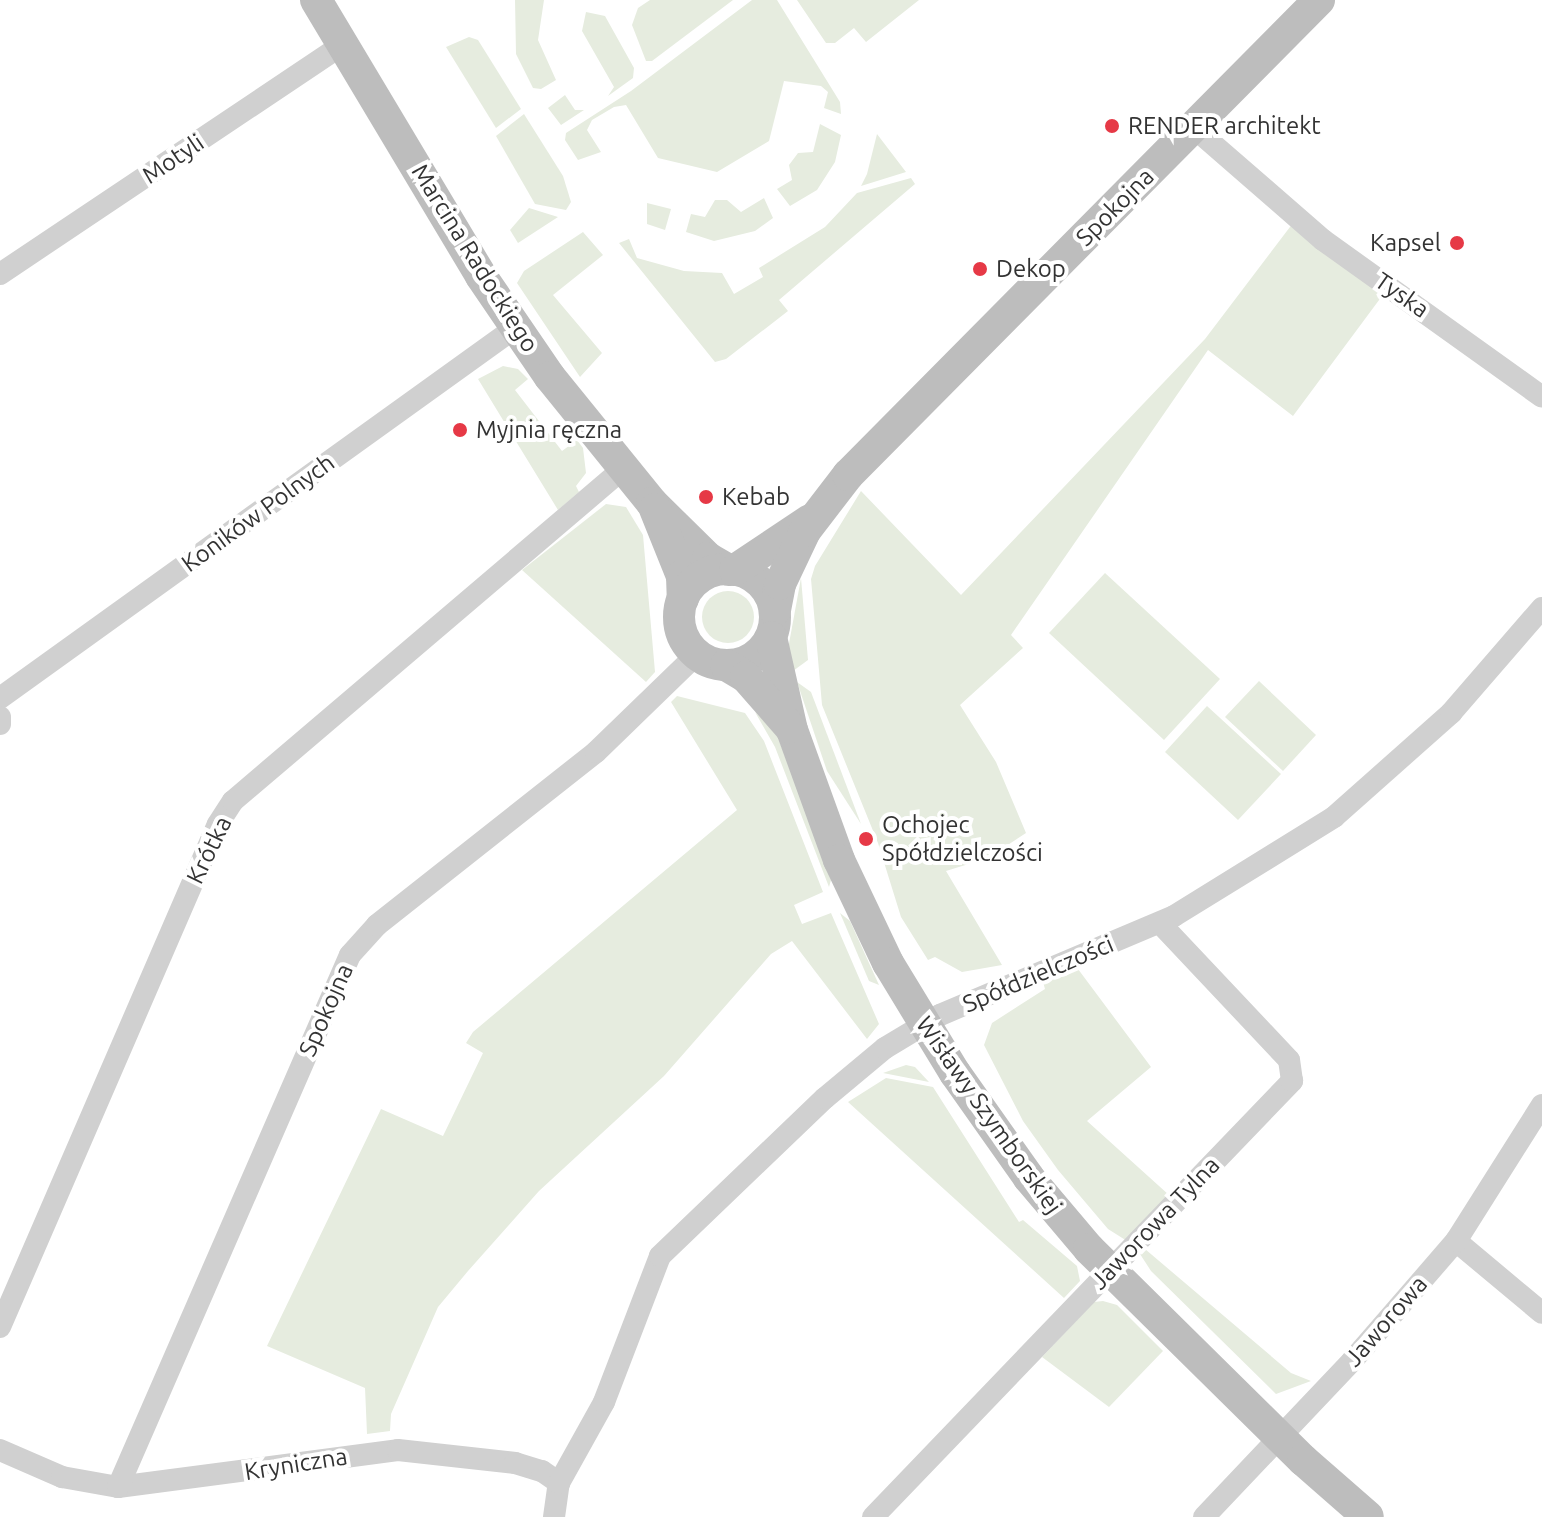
<!DOCTYPE html>
<meta charset="utf-8">
<style>
body{margin:0}
#map{position:relative;width:1542px;height:1517px;overflow:hidden;background:#fff;font-family:Ubuntu,sans-serif}
div>[style]{position:absolute}
.green>*{inset:0;background:#e6ecdf}
.round{border-radius:50%}
.street>*{height:22px;margin:-11px;padding:0 11px;transform-origin:11px;border-radius:11px;background:#d0d0d0}
.secondary>*{height:32px;margin:-16px;padding:0 16px;transform-origin:16px;border-radius:16px;background:#bdbdbd}
.secondary>.ring{margin:-16px;padding:0;box-sizing:content-box;background:none;border:32px solid #bdbdbd;border-radius:50%}
.dots>*{width:22px;height:22px;translate:-50% -50%;box-sizing:border-box;border:4px solid #fff;border-radius:50%}
span{translate:-50% -50%;white-space:nowrap;text-align:center;line-height:1.15;-webkit-text-stroke:8px #fff;paint-order:stroke}
.poi-label{font-size:24px;color:#333}
.left{translate:0 -50%;text-align:left}
.right{translate:-100% -50%;text-align:right}
.street-label{font-size:24px;color:#333}
</style>
<div id="map">
<div class="green">
<i style="clip-path:polygon(515px 0,544px 0,538px 40px,556px 80px,541px 89px,533px 88px,516px 54px)"></i>
<i style="clip-path:polygon(650px 0,733px 0,652px 61px,646px 61px,632px 25px,638px 8px)"></i>
<i style="clip-path:polygon(752px 0,777px 0,840px 102px,841px 114px,824px 108px,828px 92px,821px 86px,784px 81px,769px 141px,717px 172px,658px 158px,626px 105px,614px 107px,592px 120px,587px 130px,601px 152px,578px 160px,565px 140px,566px 133px,631px 91px)"></i>
<i style="clip-path:polygon(797px 0,919px 0,866px 42px,854px 28px,835px 43px,826px 43px)"></i>
<i style="clip-path:polygon(586px 12px,605px 16px,634px 68px,633px 78px,608px 96px,614px 87px,582px 31px)"></i>
<i style="clip-path:polygon(469px 37px,478px 40px,521px 109px,496px 128px,446px 47px)"></i>
<i style="clip-path:polygon(565px 95px,575px 110px,584px 110px,561px 125px,548px 108px)"></i>
<i style="clip-path:polygon(524px 114px,563px 176px,571px 202px,566px 210px,535px 204px,496px 136px)"></i>
<i style="clip-path:polygon(820px 124px,841px 135px,835px 162px,817px 190px,790px 206px,777px 189px,792px 180px,789px 165px,798px 153px,813px 152px)"></i>
<i style="clip-path:polygon(877px 134px,906px 172px,861px 186px,867px 174px)"></i>
<i style="clip-path:polygon(911px 178px,915px 184px,779px 300px,788px 311px,726px 359px,715px 362px,619px 243px,629px 239px,637px 258px,684px 271px,722px 273px,734px 294px,763px 277px,759px 268px,825px 227px,857px 193px)"></i>
<i style="clip-path:polygon(764px 198px,773px 218px,755px 231px,714px 241px,686px 232px,691px 214px,705px 217px,715px 200px,727px 200px,741px 212px)"></i>
<i style="clip-path:polygon(647px 203px,671px 209px,665px 230px,647px 224px)"></i>
<i style="clip-path:polygon(529px 208px,558px 217px,518px 243px,510px 230px)"></i>
<i style="clip-path:polygon(1293px 223px,1385px 292px,1293px 416px,1208px 350px,1011px 635px,1023px 648px,960px 705px,996px 762px,1026px 833px,988px 858px,946px 871px,1002px 965px,962px 972px,935px 957px,928px 960px,901px 917px,878px 843px,822px 705px,811px 579px,815px 566px,861px 491px,961px 595px,1205px 339px)"></i>
<i style="clip-path:polygon(583px 232px,603px 255px,553px 295px,602px 353px,580px 377px,517px 283px,524px 271px)"></i>
<i style="clip-path:polygon(503px 366px,518px 369px,528px 379px,515px 390px,562px 451px,577px 440px,583px 448px,586px 473px,576px 486px,579px 492px,558px 510px,478px 379px)"></i>
<i style="clip-path:polygon(606px 504px,626px 507px,643px 535px,655px 672px,646px 682px,522px 570px)"></i>
<i style="clip-path:polygon(1105px 573px,1220px 679px,1164px 740px,1049px 633px)"></i>
<i style="clip-path:polygon(801px 578px,808px 660px,793px 671px,788px 649px)"></i>
<i class="round" style="left:702px;top:591px;width:52px;height:52px"></i>
<i style="clip-path:polygon(1259px 681px,1316px 735px,1283px 771px,1225px 717px)"></i>
<i style="clip-path:polygon(797px 682px,811px 692px,861px 824px,827px 771px)"></i>
<i style="clip-path:polygon(677px 696px,745px 713px,764px 741px,823px 892px,794px 905px,802px 924px,831px 913px,879px 1024px,867px 1039px,792px 941px,771px 954px,664px 1076px,539px 1191px,468px 1271px,438px 1307px,391px 1414px,390px 1431px,367px 1434px,365px 1388px,267px 1346px,381px 1109px,443px 1136px,483px 1053px,466px 1043px,473px 1032px,737px 810px,671px 702px)"></i>
<i style="clip-path:polygon(1207px 706px,1281px 774px,1238px 820px,1165px 752px)"></i>
<i style="clip-path:polygon(755px 712px,776px 732px,831px 880px,829px 887px,775px 747px)"></i>
<i style="clip-path:polygon(840px 913px,850px 921px,879px 985px,869px 981px)"></i>
<i style="clip-path:polygon(1078px 969px,1151px 1067px,1087px 1121px,1169px 1195px,1127px 1241px,1108px 1229px,1058px 1170px,1023px 1121px,984px 1045px,992px 1023px,1045px 989px,1043px 982px)"></i>
<i style="clip-path:polygon(906px 1065px,915px 1067px,929px 1082px,883px 1073px)"></i>
<i style="clip-path:polygon(886px 1078px,933px 1087px,1019px 1222px,1023px 1220px,1077px 1266px,1080px 1281px,1064px 1298px,848px 1102px)"></i>
<i style="clip-path:polygon(1145px 1249px,1291px 1373px,1311px 1381px,1276px 1394px,1151px 1271px,1140px 1254px)"></i>
<i style="clip-path:polygon(1103px 1301px,1117px 1305px,1163px 1351px,1109px 1407px,1042px 1357px,1094px 1302px)"></i>
</div>
<div class="street">
<i style="left:1193px;top:127px;width:172px;rotate:41deg"></i>
<i style="left:1323px;top:240px;width:269px;rotate:35.6deg"></i>
<i style="left:0;top:274px;width:415px;rotate:-33.8deg"></i>
<i style="left:0;top:698px;width:634px;rotate:-35.7deg"></i>
<i style="left:0;top:717px;width:7px;rotate:90deg"></i>
<i style="left:1456px;top:1241px;width:112px;rotate:39.9deg"></i>
<i style="left:0;top:1327px;width:548px;rotate:-66.57deg"></i>
<i style="left:218px;top:824px;width:27px;rotate:-57deg"></i>
<i style="left:233px;top:801px;width:514px;rotate:-40.42deg"></i>
<i style="left:0;top:1450px;width:68px;rotate:23.5deg"></i>
<i style="left:62px;top:1477px;width:57px;rotate:10.1deg"></i>
<i style="left:118px;top:1487px;width:282px;rotate:-7.5deg"></i>
<i style="left:398px;top:1450px;width:118px;rotate:6.3deg"></i>
<i style="left:515px;top:1463px;width:28px;rotate:17deg"></i>
<i style="left:542px;top:1471px;width:21px;rotate:35deg"></i>
<i style="left:118px;top:1487px;width:580px;rotate:-66.44deg"></i>
<i style="left:350px;top:955px;width:40px;rotate:-48deg"></i>
<i style="left:377px;top:925px;width:279px;rotate:-38.3deg"></i>
<i style="left:596px;top:752px;width:141px;rotate:-44.1deg"></i>
<i style="left:554px;top:1517px;width:34px;rotate:-82deg"></i>
<i style="left:559px;top:1483px;width:93px;rotate:-60.9deg"></i>
<i style="left:604px;top:1402px;width:156px;rotate:-69deg"></i>
<i style="left:660px;top:1256px;width:228px;rotate:-43.8deg"></i>
<i style="left:825px;top:1098px;width:78px;rotate:-39.8deg"></i>
<i style="left:885px;top:1048px;width:64px;rotate:-31deg"></i>
<i style="left:940px;top:1015px;width:254px;rotate:-22.9deg"></i>
<i style="left:1174px;top:916px;width:188px;rotate:-31.7deg"></i>
<i style="left:1334px;top:817px;width:157px;rotate:-41.6deg"></i>
<i style="left:1451px;top:713px;width:139px;rotate:-49.1deg"></i>
<i style="left:873px;top:1517px;width:605px;rotate:-46.14deg"></i>
<i style="left:1292px;top:1081px;width:21px;rotate:-98deg"></i>
<i style="left:1289px;top:1060px;width:188px;rotate:-133.3deg"></i>
<i style="left:1204px;top:1517px;width:215px;rotate:-46.5deg"></i>
<i style="left:1352px;top:1361px;width:159px;rotate:-49.1deg"></i>
<i style="left:1456px;top:1241px;width:161px;rotate:-57.7deg"></i>
</div>
<div class="secondary">
<i style="left:316px;top:0;width:322px;rotate:59.1deg"></i>
<i style="left:481px;top:276px;width:122px;rotate:55.7deg"></i>
<i style="left:550px;top:377px;width:162px;rotate:51deg"></i>
<i style="left:652px;top:503px;width:78px;rotate:44.5deg"></i>
<i style="left:708px;top:558px;width:24px;rotate:30deg"></i>
<i style="left:655px;top:509px;width:72px;rotate:68.1deg"></i>
<i style="left:682px;top:576px;width:23px;rotate:88deg"></i>
<i class="ring" style="left:679px;top:569px;width:64px;height:64px"></i>
<i style="left:735px;top:570px;width:90px;rotate:-33.7deg"></i>
<i style="left:775px;top:610px;width:26px;rotate:-79deg"></i>
<i style="left:780px;top:584px;width:59px;rotate:-64.7deg"></i>
<i style="left:805px;top:531px;width:71px;rotate:-52.5deg"></i>
<i style="left:848px;top:475px;width:669px;rotate:-45.24deg"></i>
<i style="left:771px;top:637px;width:95px;rotate:77.3deg"></i>
<i style="left:792px;top:730px;width:138px;rotate:70.1deg"></i>
<i style="left:839px;top:860px;width:114px;rotate:64.6deg"></i>
<i style="left:888px;top:963px;width:129px;rotate:58.7deg"></i>
<i style="left:955px;top:1073px;width:128px;rotate:54.8deg"></i>
<i style="left:1029px;top:1178px;width:93px;rotate:49.8deg"></i>
<i style="left:1089px;top:1249px;width:301px;rotate:44.6deg"></i>
<i style="left:1303px;top:1460px;width:86px;rotate:41.2deg"></i>
<i style="left:726px;top:665px;width:23px;rotate:31deg"></i>
<i style="left:746px;top:677px;width:67px;rotate:48.7deg"></i>
</div>
<div class="dots">
<i style="left:1112px;top:126px;background:#e63946"></i>
<i style="left:1457px;top:243px;background:#e63946"></i>
<i style="left:980px;top:269px;background:#e63946"></i>
<i style="left:460px;top:430px;background:#e63946"></i>
<i style="left:706px;top:497px;background:#e63946"></i>
<i style="left:866px;top:839px;background:#e63946"></i>
</div>
<div class="poi-label">
<span class="left" style="left:1128px;top:126px">RENDER architekt</span>
<span class="right" style="left:1441px;top:243px">Kapsel</span>
<span class="left" style="left:996px;top:269px">Dekop</span>
<span class="left" style="left:476px;top:430px">Myjnia ręczna</span>
<span class="left" style="left:722px;top:497px">Kebab</span>
<span class="left" style="left:882px;top:839px">Ochojec<br>Spółdzielczości</span>
</div>
<div class="street-label">
<span style="left:173px;top:159px;rotate:-34deg">Motyli</span>
<span style="left:1115px;top:207px;rotate:-45deg">Spokojna</span>
<span style="left:475px;top:258px;rotate:58deg">Marcina Radockiego</span>
<span style="left:1402px;top:295px;rotate:35deg">Tyska</span>
<span style="left:258px;top:513px;rotate:-36deg">Koników Polnych</span>
<span style="left:209px;top:850px;rotate:-64deg">Krótka</span>
<span style="left:1038px;top:974px;rotate:-23deg">Spółdzielczości</span>
<span style="left:326px;top:1010px;rotate:-66deg">Spokojna</span>
<span style="left:989px;top:1115px;rotate:55deg">Wisławy Szymborskiej</span>
<span style="left:1155px;top:1223px;rotate:-46deg">Jaworowa Tylna</span>
<span style="left:1386px;top:1321px;rotate:-49deg">Jaworowa</span>
<span style="left:296px;top:1464px;rotate:-9deg">Kryniczna</span>
</div>
</div>
